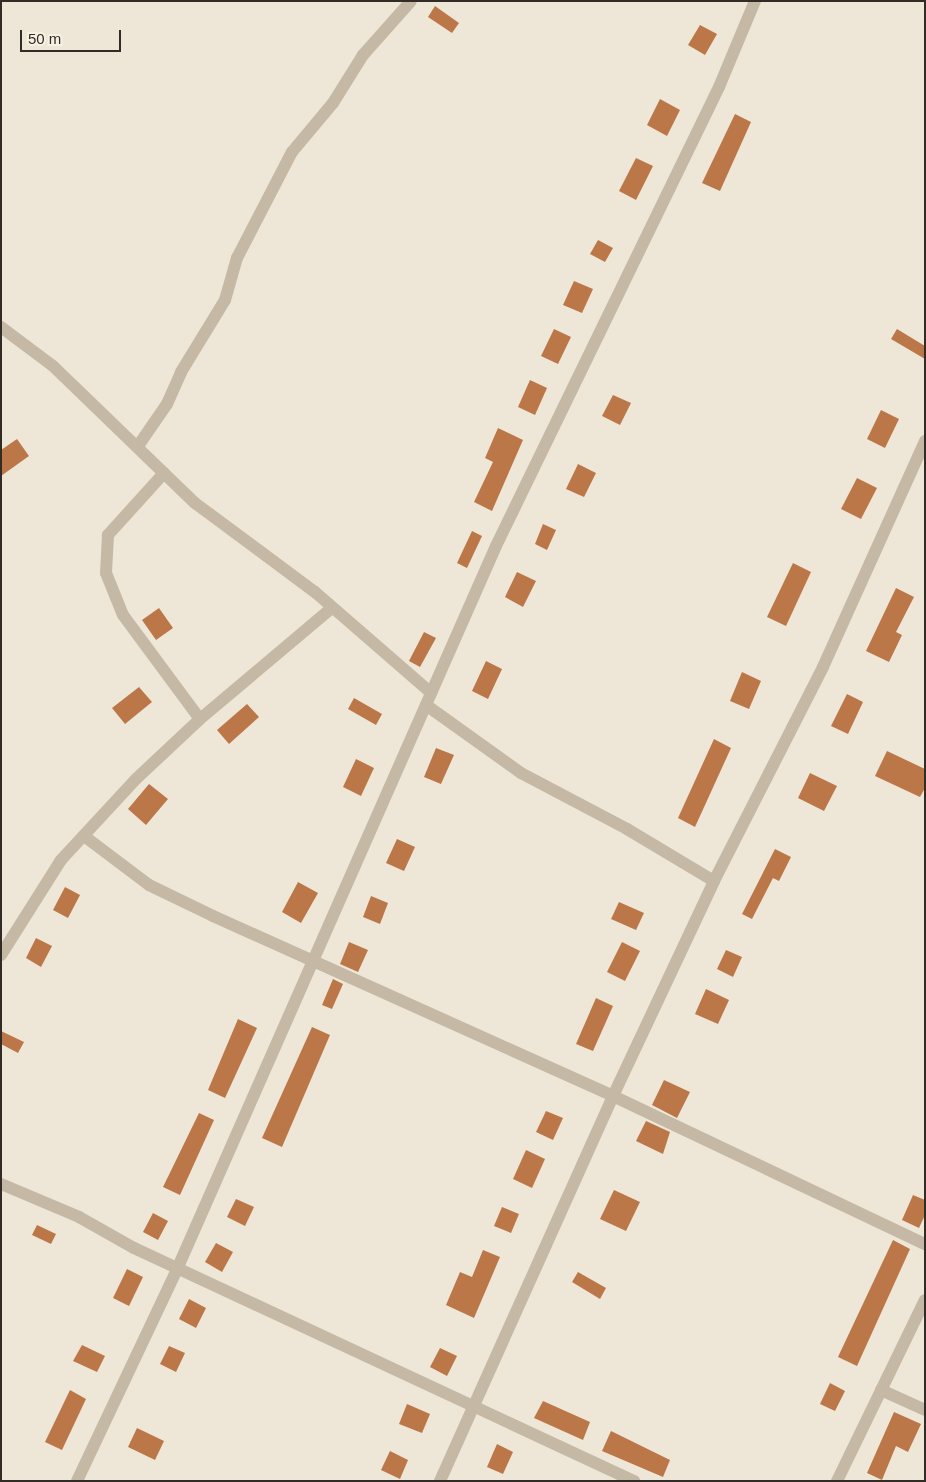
<!DOCTYPE html>
<style>
body{margin:0}
#map{position:relative;width:926px;height:1482px;overflow:hidden;background:#eee7d8;font-family:Arial,sans-serif}
div>[style]{position:absolute}
.building>*{inset:0;background:#bc7749}
.minor>*{height:12px;margin:-6px;padding:0 6px;transform-origin:6px;border-radius:6px;background:#c5b9a6}
span{translate:-50% -50%;white-space:nowrap;text-align:center;line-height:1.15;-webkit-text-stroke:5px #f7f1e4;paint-order:stroke}
.frame{position:absolute;inset:0;border:2px solid #322b26;pointer-events:none}
.scale{position:absolute;left:20px;top:30px;width:101px;height:22px;box-sizing:border-box;border:2px solid #322b26;border-top:0;padding-left:6px;font-size:15px;line-height:18px;white-space:nowrap;color:#322b26;-webkit-text-stroke:4px #f7f1e4;paint-order:stroke}
</style>
<div id="map">
<div class="building">
<i style="clip-path:polygon(435px 6px,459px 23px,452px 33px,428px 17px)"></i>
<i style="clip-path:polygon(700px 25px,717px 34px,705px 55px,688px 45px)"></i>
<i style="clip-path:polygon(660px 99px,680px 110px,667px 136px,647px 125px)"></i>
<i style="clip-path:polygon(735px 114px,751px 122px,720px 191px,702px 183px)"></i>
<i style="clip-path:polygon(636px 158px,653px 166px,636px 200px,619px 191px)"></i>
<i style="clip-path:polygon(598px 240px,613px 248px,605px 262px,590px 254px)"></i>
<i style="clip-path:polygon(574px 281px,593px 289px,582px 313px,563px 305px)"></i>
<i style="clip-path:polygon(554px 329px,571px 337px,558px 364px,541px 356px)"></i>
<i style="clip-path:polygon(897px 329px,925px 346px,925px 359px,891px 339px)"></i>
<i style="clip-path:polygon(530px 380px,547px 388px,535px 415px,518px 407px)"></i>
<i style="clip-path:polygon(613px 395px,631px 403px,620px 425px,602px 416px)"></i>
<i style="clip-path:polygon(881px 410px,899px 419px,885px 448px,867px 439px)"></i>
<i style="clip-path:polygon(498px 428px,523px 440px,492px 511px,474px 502px,493px 462px,485px 458px)"></i>
<i style="clip-path:polygon(17px 439px,29px 456px,1px 476px,1px 450px)"></i>
<i style="clip-path:polygon(578px 464px,596px 473px,584px 497px,566px 489px)"></i>
<i style="clip-path:polygon(857px 478px,877px 488px,861px 519px,841px 509px)"></i>
<i style="clip-path:polygon(543px 524px,556px 530px,547px 550px,535px 544px)"></i>
<i style="clip-path:polygon(472px 531px,482px 536px,467px 568px,457px 563px)"></i>
<i style="clip-path:polygon(793px 563px,811px 572px,786px 626px,767px 617px)"></i>
<i style="clip-path:polygon(517px 572px,536px 581px,523px 607px,505px 597px)"></i>
<i style="clip-path:polygon(896px 588px,914px 597px,896px 632px,902px 635px,889px 662px,866px 651px)"></i>
<i style="clip-path:polygon(159px 608px,173px 628px,156px 640px,142px 620px)"></i>
<i style="clip-path:polygon(424px 632px,436px 638px,420px 667px,409px 661px)"></i>
<i style="clip-path:polygon(486px 661px,502px 669px,488px 699px,472px 691px)"></i>
<i style="clip-path:polygon(742px 672px,761px 681px,749px 709px,730px 701px)"></i>
<i style="clip-path:polygon(139px 687px,152px 702px,125px 724px,112px 708px)"></i>
<i style="clip-path:polygon(847px 694px,863px 702px,848px 734px,831px 726px)"></i>
<i style="clip-path:polygon(354px 698px,382px 714px,376px 725px,348px 709px)"></i>
<i style="clip-path:polygon(247px 704px,259px 717px,229px 744px,217px 730px)"></i>
<i style="clip-path:polygon(714px 739px,731px 748px,695px 827px,678px 818px)"></i>
<i style="clip-path:polygon(436px 748px,454px 755px,441px 784px,424px 777px)"></i>
<i style="clip-path:polygon(887px 751px,925px 769px,925px 788px,920px 797px,875px 776px)"></i>
<i style="clip-path:polygon(356px 759px,374px 768px,361px 796px,343px 787px)"></i>
<i style="clip-path:polygon(810px 773px,837px 786px,824px 811px,798px 798px)"></i>
<i style="clip-path:polygon(149px 784px,168px 799px,146px 825px,128px 809px)"></i>
<i style="clip-path:polygon(397px 839px,415px 847px,404px 871px,386px 863px)"></i>
<i style="clip-path:polygon(775px 849px,791px 857px,779px 881px,773px 878px,752px 919px,742px 914px)"></i>
<i style="clip-path:polygon(298px 882px,318px 893px,301px 923px,282px 912px)"></i>
<i style="clip-path:polygon(65px 887px,80px 895px,68px 918px,53px 910px)"></i>
<i style="clip-path:polygon(371px 896px,388px 903px,380px 924px,363px 917px)"></i>
<i style="clip-path:polygon(619px 902px,644px 913px,636px 930px,611px 919px)"></i>
<i style="clip-path:polygon(36px 938px,52px 946px,41px 967px,26px 958px)"></i>
<i style="clip-path:polygon(349px 942px,368px 950px,358px 972px,340px 964px)"></i>
<i style="clip-path:polygon(622px 942px,640px 951px,625px 981px,607px 972px)"></i>
<i style="clip-path:polygon(726px 950px,742px 957px,733px 977px,717px 969px)"></i>
<i style="clip-path:polygon(333px 979px,343px 984px,332px 1009px,322px 1005px)"></i>
<i style="clip-path:polygon(706px 989px,729px 1000px,718px 1024px,695px 1014px)"></i>
<i style="clip-path:polygon(596px 998px,613px 1006px,593px 1051px,576px 1044px)"></i>
<i style="clip-path:polygon(238px 1019px,257px 1028px,225px 1098px,208px 1090px)"></i>
<i style="clip-path:polygon(312px 1027px,330px 1035px,282px 1147px,262px 1138px)"></i>
<i style="clip-path:polygon(1px 1031px,24px 1042px,18px 1053px,1px 1044px)"></i>
<i style="clip-path:polygon(664px 1080px,690px 1092px,677px 1118px,652px 1105px)"></i>
<i style="clip-path:polygon(546px 1111px,563px 1118px,553px 1140px,536px 1132px)"></i>
<i style="clip-path:polygon(199px 1113px,214px 1120px,180px 1195px,163px 1187px)"></i>
<i style="clip-path:polygon(646px 1121px,670px 1132px,663px 1154px,636px 1141px)"></i>
<i style="clip-path:polygon(526px 1150px,545px 1159px,532px 1188px,513px 1179px)"></i>
<i style="clip-path:polygon(614px 1190px,640px 1202px,626px 1231px,600px 1219px)"></i>
<i style="clip-path:polygon(913px 1195px,925px 1200px,925px 1215px,919px 1228px,902px 1220px)"></i>
<i style="clip-path:polygon(236px 1199px,254px 1207px,245px 1226px,227px 1217px)"></i>
<i style="clip-path:polygon(502px 1207px,519px 1214px,511px 1233px,494px 1226px)"></i>
<i style="clip-path:polygon(153px 1213px,168px 1221px,158px 1240px,143px 1232px)"></i>
<i style="clip-path:polygon(37px 1225px,56px 1234px,51px 1244px,32px 1235px)"></i>
<i style="clip-path:polygon(893px 1240px,910px 1249px,857px 1366px,838px 1357px)"></i>
<i style="clip-path:polygon(216px 1243px,233px 1252px,222px 1272px,205px 1262px)"></i>
<i style="clip-path:polygon(483px 1250px,500px 1257px,474px 1318px,446px 1305px,460px 1272px,472px 1277px)"></i>
<i style="clip-path:polygon(127px 1269px,143px 1277px,129px 1306px,113px 1298px)"></i>
<i style="clip-path:polygon(578px 1272px,606px 1288px,600px 1299px,572px 1282px)"></i>
<i style="clip-path:polygon(189px 1299px,206px 1308px,196px 1328px,179px 1319px)"></i>
<i style="clip-path:polygon(82px 1345px,105px 1356px,97px 1372px,73px 1361px)"></i>
<i style="clip-path:polygon(169px 1346px,185px 1353px,176px 1372px,160px 1364px)"></i>
<i style="clip-path:polygon(440px 1348px,457px 1356px,447px 1376px,430px 1367px)"></i>
<i style="clip-path:polygon(830px 1383px,845px 1391px,835px 1411px,820px 1404px)"></i>
<i style="clip-path:polygon(70px 1390px,86px 1399px,62px 1450px,45px 1442px)"></i>
<i style="clip-path:polygon(543px 1401px,590px 1422px,583px 1440px,534px 1418px)"></i>
<i style="clip-path:polygon(407px 1404px,430px 1414px,422px 1433px,399px 1424px)"></i>
<i style="clip-path:polygon(894px 1412px,921px 1424px,908px 1452px,896px 1446px,882px 1480px,867px 1473px)"></i>
<i style="clip-path:polygon(137px 1428px,164px 1441px,155px 1460px,128px 1447px)"></i>
<i style="clip-path:polygon(611px 1431px,670px 1460px,663px 1477px,602px 1451px)"></i>
<i style="clip-path:polygon(497px 1444px,513px 1452px,503px 1474px,487px 1467px)"></i>
<i style="clip-path:polygon(390px 1451px,408px 1460px,400px 1479px,381px 1470px)"></i>
</div>
<div class="minor">
<i style="left:1px;top:327px;width:65px;rotate:36.9deg"></i>
<i style="left:53px;top:366px;width:197px;rotate:44deg"></i>
<i style="left:195px;top:503px;width:149px;rotate:36.6deg"></i>
<i style="left:315px;top:592px;width:154px;rotate:41deg"></i>
<i style="left:138px;top:446px;width:51px;rotate:-55.4deg"></i>
<i style="left:167px;top:404px;width:35px;rotate:-66deg"></i>
<i style="left:181px;top:372px;width:84px;rotate:-58.6deg"></i>
<i style="left:225px;top:300px;width:44px;rotate:-74.1deg"></i>
<i style="left:237px;top:258px;width:119px;rotate:-62.6deg"></i>
<i style="left:292px;top:152px;width:64px;rotate:-50.1deg"></i>
<i style="left:333px;top:103px;width:57px;rotate:-58deg"></i>
<i style="left:363px;top:55px;width:72px;rotate:-48.4deg"></i>
<i style="left:164px;top:473px;width:84px;rotate:132.1deg"></i>
<i style="left:108px;top:535px;width:38px;rotate:93deg"></i>
<i style="left:106px;top:573px;width:45px;rotate:68deg"></i>
<i style="left:123px;top:615px;width:129px;rotate:53.5deg"></i>
<i style="left:426px;top:705px;width:117px;rotate:35.6deg"></i>
<i style="left:521px;top:773px;width:120px;rotate:27.8deg"></i>
<i style="left:627px;top:829px;width:101px;rotate:30.9deg"></i>
<i style="left:84px;top:836px;width:81px;rotate:37deg"></i>
<i style="left:149px;top:885px;width:71px;rotate:25.8deg"></i>
<i style="left:213px;top:916px;width:439px;rotate:24.2deg"></i>
<i style="left:613px;top:1096px;width:345px;rotate:25.4deg"></i>
<i style="left:1px;top:955px;width:112px;rotate:-57.7deg"></i>
<i style="left:61px;top:860px;width:110px;rotate:-47.2deg"></i>
<i style="left:136px;top:779px;width:88px;rotate:-43.2deg"></i>
<i style="left:200px;top:719px;width:172px;rotate:-40.1deg"></i>
<i style="left:1px;top:1184px;width:85px;rotate:22.9deg"></i>
<i style="left:79px;top:1217px;width:63px;rotate:29.4deg"></i>
<i style="left:134px;top:1248px;width:552px;rotate:24.99deg"></i>
<i style="left:881px;top:1390px;width:48px;rotate:24.4deg"></i>
<i style="left:77px;top:1481px;width:237px;rotate:-64.7deg"></i>
<i style="left:178px;top:1267px;width:788px;rotate:-66.2deg"></i>
<i style="left:496px;top:546px;width:510px;rotate:-64.09deg"></i>
<i style="left:719px;top:87px;width:93px;rotate:-67.3deg"></i>
<i style="left:440px;top:1481px;width:422px;rotate:-65.8deg"></i>
<i style="left:613px;top:1096px;width:238px;rotate:-64.8deg"></i>
<i style="left:714px;top:881px;width:240px;rotate:-63deg"></i>
<i style="left:823px;top:667px;width:248px;rotate:-65.7deg"></i>
<i style="left:837px;top:1481px;width:201px;rotate:-64.1deg"></i>
</div>
<div class="frame"></div>
<div class="scale">50 m</div>
</div>
